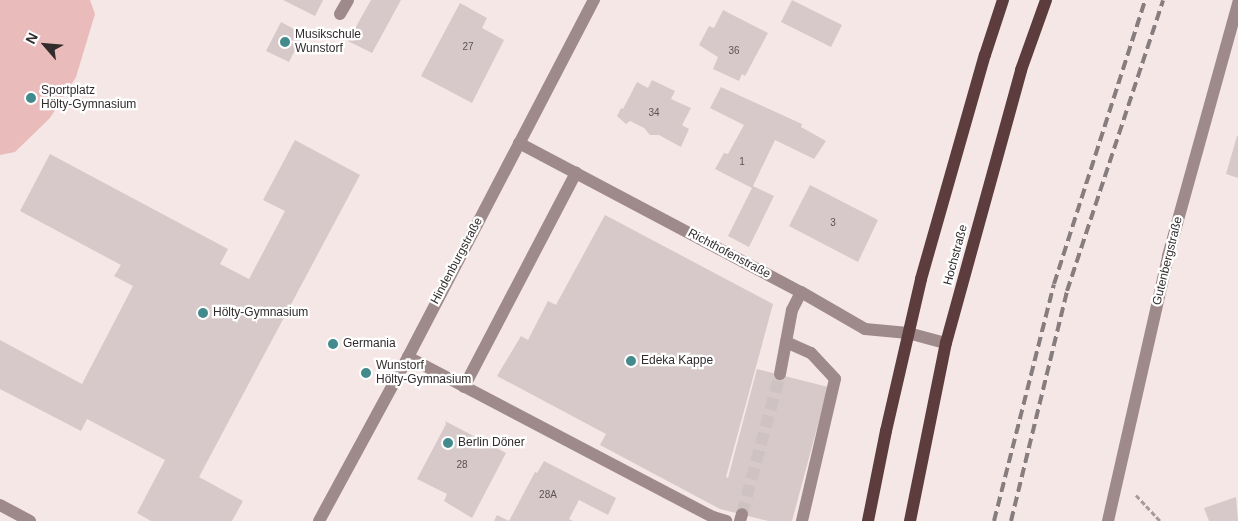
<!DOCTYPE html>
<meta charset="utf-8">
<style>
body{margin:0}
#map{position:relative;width:1238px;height:521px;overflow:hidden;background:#f6e7e7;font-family:Helvetica,sans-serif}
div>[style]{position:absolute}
.green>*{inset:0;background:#e9bbbb}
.building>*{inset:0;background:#d7c9c9}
.minor-tunnel>*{height:12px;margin-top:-6px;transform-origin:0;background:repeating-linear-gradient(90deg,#cfc2c2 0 12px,transparent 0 18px)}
.path>*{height:3px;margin-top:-1.5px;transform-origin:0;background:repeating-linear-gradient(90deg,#a69a9b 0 5px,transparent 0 7.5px)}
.minor>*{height:12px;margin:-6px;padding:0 6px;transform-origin:6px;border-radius:6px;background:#9e8a8a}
.major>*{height:12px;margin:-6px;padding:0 6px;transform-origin:6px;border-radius:6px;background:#5c3c3d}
.rail>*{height:4px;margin-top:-2px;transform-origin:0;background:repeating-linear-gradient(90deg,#877d7e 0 10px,transparent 0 15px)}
.dots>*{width:14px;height:14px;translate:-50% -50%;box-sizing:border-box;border:2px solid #fff;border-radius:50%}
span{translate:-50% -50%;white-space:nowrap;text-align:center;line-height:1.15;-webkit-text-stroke:4.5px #fff;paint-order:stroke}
.number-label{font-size:10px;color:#5b5354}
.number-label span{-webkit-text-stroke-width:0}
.poi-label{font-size:12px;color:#322c2d}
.left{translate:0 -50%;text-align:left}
.street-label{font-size:12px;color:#322c2d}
.north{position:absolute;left:20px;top:20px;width:50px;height:50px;-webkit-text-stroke:4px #fff;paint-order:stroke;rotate:297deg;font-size:14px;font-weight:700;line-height:20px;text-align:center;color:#322c2d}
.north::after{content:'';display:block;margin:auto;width:18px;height:22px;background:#322c2d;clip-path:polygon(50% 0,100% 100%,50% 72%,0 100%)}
</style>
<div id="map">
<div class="green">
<i style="clip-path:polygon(0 0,90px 0,95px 14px,76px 77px,50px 118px,15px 152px,0 155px)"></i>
</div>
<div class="building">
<i style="clip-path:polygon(283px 0,323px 0,315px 16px)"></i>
<i style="clip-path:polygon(371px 0,401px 0,372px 53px,348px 41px)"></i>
<i style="clip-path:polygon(792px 0,842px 25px,831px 47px,781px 22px)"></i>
<i style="clip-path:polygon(460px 3px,487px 18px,482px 28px,504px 40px,472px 103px,421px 76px)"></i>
<i style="clip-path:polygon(723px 10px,768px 33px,745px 76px,742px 74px,739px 81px,713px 69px,718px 57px,699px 45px,709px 26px,714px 28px)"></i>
<i style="clip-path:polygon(281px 22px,303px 34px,289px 62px,266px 51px)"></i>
<i style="clip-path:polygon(652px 80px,675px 91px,671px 99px,691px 108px,682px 125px,689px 129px,681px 147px,659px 135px,650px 135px,644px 128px,630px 121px,626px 124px,617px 116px,621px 108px,623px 109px,637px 82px,648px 88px)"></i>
<i style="clip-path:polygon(721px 87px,802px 124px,801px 127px,826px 141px,814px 159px,775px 140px,753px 186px,774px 196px,749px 247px,728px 236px,752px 188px,715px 169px,724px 153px,728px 154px,744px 125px,710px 108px)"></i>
<i style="clip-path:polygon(1237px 136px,1238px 136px,1238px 178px,1226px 174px)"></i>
<i style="clip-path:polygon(295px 140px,360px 175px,199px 477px,243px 501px,232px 521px,151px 521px,137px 513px,165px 460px,87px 419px,81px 431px,0 389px,0 340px,82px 384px,133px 286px,114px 276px,121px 265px,20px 211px,50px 154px,228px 249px,220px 264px,249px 279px,285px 211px,263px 200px)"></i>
<i style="clip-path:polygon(810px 185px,878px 220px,858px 262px,789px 226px)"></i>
<i style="clip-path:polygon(605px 215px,773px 304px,726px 477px,728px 478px,757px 369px,828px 387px,792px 521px,768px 521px,720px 509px,600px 445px,606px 434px,497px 376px,521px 336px,528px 340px,548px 301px,556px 305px,557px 303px)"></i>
<i style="clip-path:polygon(445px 421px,506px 453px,472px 518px,444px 501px,447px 494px,417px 479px,446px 424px)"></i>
<i style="clip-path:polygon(544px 461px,616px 498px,608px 515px,579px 500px,569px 519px,573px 521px,494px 521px,497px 515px,509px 521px,535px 472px,537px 473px)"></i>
<i style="clip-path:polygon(1236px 497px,1238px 521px,1209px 521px,1204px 508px)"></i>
</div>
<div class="minor-tunnel">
<i style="left:742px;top:514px;width:145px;rotate:-74.8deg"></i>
</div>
<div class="path">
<i style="left:1136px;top:495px;width:35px;rotate:47deg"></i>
</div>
<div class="minor">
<i style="left:340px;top:14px;width:16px;rotate:-60deg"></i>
<i style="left:519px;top:143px;width:319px;rotate:27.9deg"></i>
<i style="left:801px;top:292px;width:74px;rotate:30deg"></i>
<i style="left:865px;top:329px;width:43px;rotate:5.3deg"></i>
<i style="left:908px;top:333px;width:39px;rotate:15deg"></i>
<i style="left:786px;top:342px;width:27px;rotate:24deg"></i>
<i style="left:811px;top:353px;width:35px;rotate:47deg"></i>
<i style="left:835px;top:379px;width:146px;rotate:103.1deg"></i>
<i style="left:408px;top:357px;width:344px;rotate:27.7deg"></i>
<i style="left:713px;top:517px;width:14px;rotate:17deg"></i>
<i style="left:780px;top:374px;width:65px;rotate:-79.4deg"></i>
<i style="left:792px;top:310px;width:20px;rotate:-63deg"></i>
<i style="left:464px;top:387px;width:242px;rotate:-62.4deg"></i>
<i style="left:0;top:505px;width:34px;rotate:28deg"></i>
<i style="left:319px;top:521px;width:187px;rotate:-61.5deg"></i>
<i style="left:408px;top:357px;width:403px;rotate:-62.5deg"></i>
<i style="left:740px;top:521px;width:7px;rotate:-74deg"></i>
<i style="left:1108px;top:521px;width:272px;rotate:-77.2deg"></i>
<i style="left:1168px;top:256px;width:263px;rotate:-74.5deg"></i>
</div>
<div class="major">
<i style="left:868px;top:521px;width:92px;rotate:-78.7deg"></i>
<i style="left:886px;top:431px;width:156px;rotate:-77deg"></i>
<i style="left:921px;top:279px;width:233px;rotate:-74.1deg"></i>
<i style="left:985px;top:55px;width:58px;rotate:-71.9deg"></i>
<i style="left:910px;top:521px;width:182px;rotate:-78.6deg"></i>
<i style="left:946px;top:343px;width:283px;rotate:-74.6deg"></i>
<i style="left:1021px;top:70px;width:74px;rotate:-70.3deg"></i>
</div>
<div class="rail">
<i style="left:994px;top:521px;width:244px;rotate:-75.8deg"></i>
<i style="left:1054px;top:284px;width:298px;rotate:-72.2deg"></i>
<i style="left:1011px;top:521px;width:237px;rotate:-76.3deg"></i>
<i style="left:1067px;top:291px;width:306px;rotate:-71.7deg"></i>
</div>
<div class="dots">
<i style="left:285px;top:42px;background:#428a8c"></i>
<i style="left:31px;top:98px;background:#428a8c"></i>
<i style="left:203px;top:313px;background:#428a8c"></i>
<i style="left:333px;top:344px;background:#428a8c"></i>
<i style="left:631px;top:361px;background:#428a8c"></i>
<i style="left:366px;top:373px;background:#428a8c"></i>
<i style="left:448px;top:443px;background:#428a8c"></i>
</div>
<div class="number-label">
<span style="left:468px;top:47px">27</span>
<span style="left:734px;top:51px">36</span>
<span style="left:654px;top:113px">34</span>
<span style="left:742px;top:162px">1</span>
<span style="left:833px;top:223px">3</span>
<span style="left:462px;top:465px">28</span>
<span style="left:548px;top:495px">28A</span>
</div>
<div class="poi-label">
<span class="left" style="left:295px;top:42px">Musikschule<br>Wunstorf</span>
<span class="left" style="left:41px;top:98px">Sportplatz<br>Hölty-Gymnasium</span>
<span class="left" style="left:213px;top:313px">Hölty-Gymnasium</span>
<span class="left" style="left:343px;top:344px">Germania</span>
<span class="left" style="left:641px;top:361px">Edeka Kappe</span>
<span class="left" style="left:376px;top:373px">Wunstorf<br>Hölty-Gymnasium</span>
<span class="left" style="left:458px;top:443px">Berlin Döner</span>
</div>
<div class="street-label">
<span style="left:729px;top:254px;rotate:28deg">Richthofenstraße</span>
<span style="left:956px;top:255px;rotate:-75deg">Hochstraße</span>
<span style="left:457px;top:261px;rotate:-62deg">Hindenburgstraße</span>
<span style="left:1168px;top:261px;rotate:-76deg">Gutenbergstraße</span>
</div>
<div class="north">N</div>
</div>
